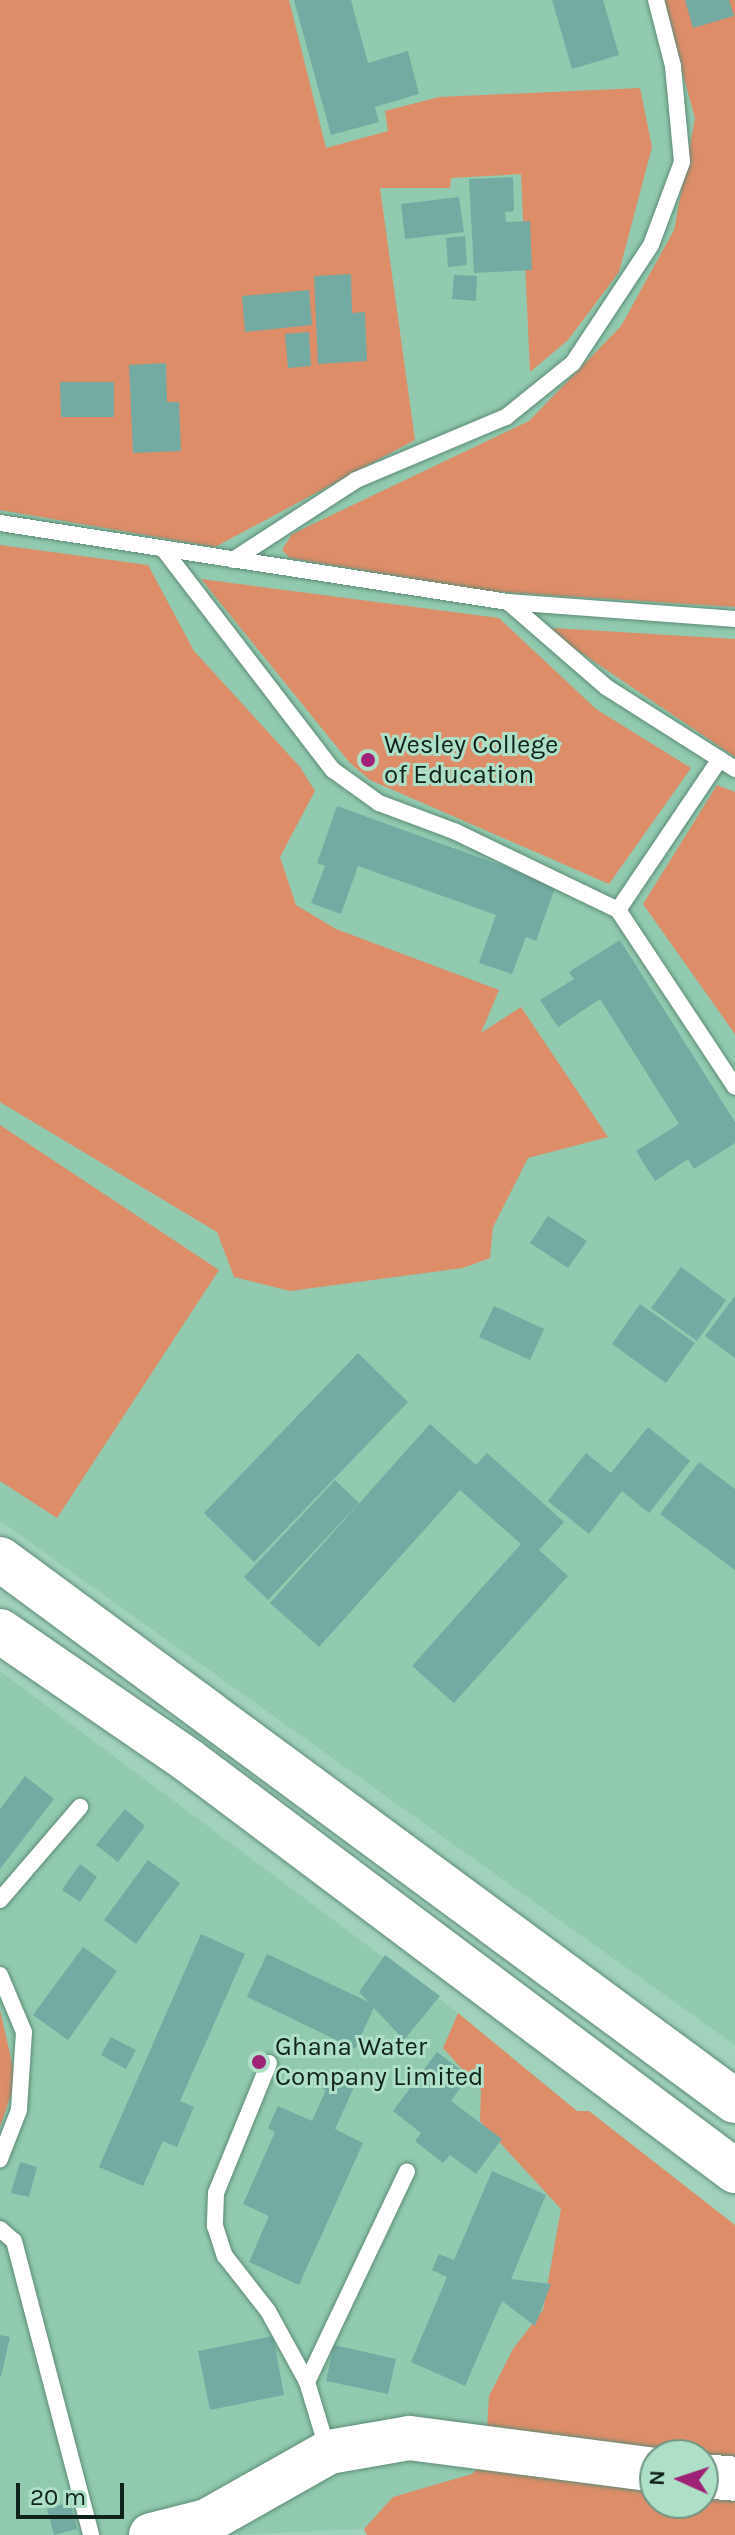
<!DOCTYPE html>
<style>
body{margin:0}
#map{position:relative;width:735px;height:2535px;overflow:hidden;background:#a1d2bb;font-family:Karla,sans-serif}
div>[style]{position:absolute}
.built>*{inset:0;background:#91caaf}
.green>*{inset:0;background:#de8d69}
.building>*{inset:0;background:#73aba3}
.roads{filter:drop-shadow(0 0 2px #5d8b76) drop-shadow(0 0 2px #5d8b76)}
.service>*{height:16px;margin:-8px;padding:0 8px;transform-origin:8px;border-radius:8px;background:#fff}
.primary>*{height:44px;margin:-22px;padding:0 22px;transform-origin:22px;border-radius:22px;background:#fff}
.trunk>*{height:44px;margin:-22px;padding:0 22px;transform-origin:22px;border-radius:22px;background:#fff}
.dots>*{width:22px;height:22px;translate:-50% -50%;box-sizing:border-box;border:4px solid #aedfc7;border-radius:50%}
span{translate:-50% -50%;white-space:nowrap;text-align:center;line-height:1.15;-webkit-text-stroke:6px #aedfc7;paint-order:stroke}
.poi-label{font-size:26px;color:#10231b}
.left{translate:0 -50%;text-align:left}
.north{position:absolute;left:639px;top:2439px;width:80px;height:80px;box-sizing:border-box;background:#aedfc7;border:2px solid #6f9482;border-radius:50%;rotate:273deg;font-size:22px;font-weight:700;line-height:32px;text-align:center;color:#10231b}
.north::after{content:'';display:block;margin:auto;width:28px;height:36px;background:#9f2277;clip-path:polygon(50% 0,100% 100%,50% 72%,0 100%)}
.scale{position:absolute;left:16px;top:2483px;width:108px;height:36px;box-sizing:border-box;border:4px solid #10231b;border-top:0;padding-left:10px;font-size:24px;line-height:28px;white-space:nowrap;color:#10231b;-webkit-text-stroke:6px #aedfc7;paint-order:stroke}
</style>
<div id="map">
<div class="built">
<i style="clip-path:polygon(0 0,735px 0,735px 2045px,0 1521px)"></i>
<i style="clip-path:polygon(evenodd,0 1671px,458px 2013px,735px 2242px,735px 2512px,233px 2535px,0 2535px,0 1671px,655px 2455px,703px 2455px,703px 2503px,655px 2503px,655px 2455px)"></i>
</div>
<div class="green">
<i style="clip-path:polygon(0 0,289px 0,326px 148px,388px 131px,385px 111px,439px 97px,640px 88px,652px 147px,619px 272px,568px 340px,530px 372px,521px 174px,451px 178px,450px 188px,380px 188px,415px 440px,215px 547px,0 510px)"></i>
<i style="clip-path:polygon(662px 0,735px 0,735px 607px,486px 591px,290px 558px,282px 550px,292px 534px,529px 421px,621px 326px,674px 230px,695px 118px)"></i>
<i style="clip-path:polygon(0 545px,148px 565px,194px 651px,300px 767px,315px 791px,280px 857px,296px 905px,336px 929px,499px 990px,481px 1033px,521px 1007px,608px 1137px,528px 1158px,493px 1227px,490px 1258px,463px 1268px,290px 1291px,234px 1277px,217px 1232px,0 1102px)"></i>
<i style="clip-path:polygon(201px 579px,499px 618px,596px 709px,691px 768px,609px 884px,370px 780px,349px 762px)"></i>
<i style="clip-path:polygon(553px 628px,735px 639px,735px 757px,552px 633px)"></i>
<i style="clip-path:polygon(717px 785px,735px 792px,735px 1034px,643px 904px)"></i>
<i style="clip-path:polygon(0 1125px,219px 1270px,57px 1518px,0 1481px)"></i>
<i style="clip-path:polygon(0 2010px,16px 2080px,0 2127px)"></i>
<i style="clip-path:polygon(evenodd,458px 2013px,577px 2111px,589px 2111px,735px 2225px,735px 2535px,367px 2535px,364px 2529px,393px 2497px,472px 2474px,485px 2461px,489px 2396px,513px 2349px,543px 2310px,561px 2209px,480px 2121px,481px 2090px,443px 2048px,458px 2013px,655px 2455px,703px 2455px,703px 2503px,655px 2503px,655px 2455px)"></i>
</div>
<div class="building">
<i style="clip-path:polygon(294px 0,351px 0,368px 63px,408px 51px,419px 94px,375px 107px,379px 122px,331px 135px)"></i>
<i style="clip-path:polygon(552px 0,603px 0,619px 55px,572px 69px)"></i>
<i style="clip-path:polygon(685px 0,729px 0,734px 16px,693px 28px)"></i>
<i style="clip-path:polygon(513px 177px,514px 211px,505px 212px,506px 222px,530px 221px,532px 270px,474px 273px,469px 179px)"></i>
<i style="clip-path:polygon(459px 197px,464px 232px,405px 239px,401px 204px)"></i>
<i style="clip-path:polygon(465px 236px,467px 265px,448px 267px,446px 238px)"></i>
<i style="clip-path:polygon(351px 274px,352px 313px,365px 312px,367px 361px,318px 364px,314px 276px)"></i>
<i style="clip-path:polygon(454px 275px,477px 276px,476px 301px,452px 299px)"></i>
<i style="clip-path:polygon(309px 290px,312px 325px,245px 332px,242px 296px)"></i>
<i style="clip-path:polygon(309px 332px,311px 366px,288px 368px,285px 334px)"></i>
<i style="clip-path:polygon(166px 363px,167px 402px,179px 402px,181px 451px,133px 453px,129px 365px)"></i>
<i style="clip-path:polygon(60px 382px,114px 382px,114px 417px,61px 417px)"></i>
<i style="clip-path:polygon(337px 806px,556px 885px,536px 941px,526px 937px,512px 974px,479px 963px,496px 915px,358px 866px,341px 914px,311px 903px,325px 866px,317px 863px)"></i>
<i style="clip-path:polygon(620px 940px,735px 1122px,735px 1143px,694px 1169px,688px 1159px,655px 1181px,636px 1151px,679px 1124px,600px 999px,558px 1027px,540px 1000px,574px 979px,569px 972px)"></i>
<i style="clip-path:polygon(548px 1216px,587px 1241px,568px 1268px,530px 1243px)"></i>
<i style="clip-path:polygon(681px 1267px,726px 1300px,697px 1341px,651px 1308px)"></i>
<i style="clip-path:polygon(735px 1296px,735px 1358px,705px 1336px)"></i>
<i style="clip-path:polygon(640px 1304px,695px 1343px,666px 1383px,612px 1344px)"></i>
<i style="clip-path:polygon(494px 1306px,544px 1329px,530px 1360px,479px 1337px)"></i>
<i style="clip-path:polygon(358px 1353px,408px 1402px,254px 1562px,204px 1513px)"></i>
<i style="clip-path:polygon(430px 1424px,476px 1465px,487px 1453px,564px 1522px,539px 1550px,568px 1576px,454px 1703px,412px 1666px,521px 1544px,460px 1490px,319px 1647px,270px 1603px)"></i>
<i style="clip-path:polygon(648px 1427px,690px 1461px,649px 1513px,622px 1491px,589px 1534px,548px 1501px,586px 1453px,611px 1473px)"></i>
<i style="clip-path:polygon(699px 1462px,735px 1489px,735px 1570px,660px 1514px)"></i>
<i style="clip-path:polygon(335px 1480px,359px 1503px,268px 1600px,244px 1577px)"></i>
<i style="clip-path:polygon(25px 1776px,54px 1799px,0 1869px,0 1809px)"></i>
<i style="clip-path:polygon(125px 1809px,145px 1826px,118px 1862px,96px 1845px)"></i>
<i style="clip-path:polygon(148px 1860px,180px 1883px,136px 1944px,104px 1920px)"></i>
<i style="clip-path:polygon(80px 1864px,97px 1877px,80px 1902px,62px 1890px)"></i>
<i style="clip-path:polygon(201px 1934px,245px 1954px,180px 2101px,194px 2107px,177px 2147px,163px 2141px,143px 2186px,99px 2167px)"></i>
<i style="clip-path:polygon(83px 1947px,117px 1971px,68px 2040px,33px 2015px)"></i>
<i style="clip-path:polygon(267px 1954px,375px 2005px,355px 2049px,247px 1997px)"></i>
<i style="clip-path:polygon(385px 1955px,440px 1996px,404px 2040px,359px 1992px)"></i>
<i style="clip-path:polygon(111px 2037px,136px 2050px,126px 2069px,101px 2055px)"></i>
<i style="clip-path:polygon(437px 2052px,469px 2076px,451px 2101px,502px 2139px,476px 2174px,450px 2155px,443px 2163px,415px 2141px,421px 2133px,393px 2111px)"></i>
<i style="clip-path:polygon(325px 2069px,356px 2083px,335px 2129px,363px 2143px,299px 2285px,249px 2262px,269px 2216px,243px 2204px,275px 2132px,268px 2128px,278px 2106px,312px 2121px,326px 2090px,318px 2086px)"></i>
<i style="clip-path:polygon(20px 2162px,37px 2167px,29px 2197px,11px 2193px)"></i>
<i style="clip-path:polygon(492px 2171px,546px 2195px,511px 2279px,551px 2284px,535px 2326px,502px 2301px,465px 2386px,411px 2362px,447px 2277px,432px 2270px,439px 2254px,454px 2260px)"></i>
<i style="clip-path:polygon(0 2335px,10px 2337px,1px 2377px,0 2376px)"></i>
<i style="clip-path:polygon(273px 2336px,284px 2395px,210px 2410px,198px 2351px)"></i>
<i style="clip-path:polygon(334px 2345px,396px 2359px,388px 2394px,326px 2381px)"></i>
<i style="clip-path:polygon(70px 2502px,77px 2529px,54px 2535px,47px 2509px)"></i>
</div>
<div class="roads">
<div class="service">
<i style="left:0;top:523px;width:514px;rotate:8.84deg"></i>
<i style="left:508px;top:602px;width:228px;rotate:4.3deg"></i>
<i style="left:164px;top:550px;width:277px;rotate:52.5deg"></i>
<i style="left:333px;top:770px;width:57px;rotate:35.7deg"></i>
<i style="left:379px;top:803px;width:82px;rotate:20.6deg"></i>
<i style="left:456px;top:832px;width:180px;rotate:25.7deg"></i>
<i style="left:618px;top:910px;width:212px;rotate:56.5deg"></i>
<i style="left:233px;top:560px;width:147px;rotate:-33deg"></i>
<i style="left:356px;top:480px;width:163px;rotate:-22.8deg"></i>
<i style="left:506px;top:417px;width:86px;rotate:-38.9deg"></i>
<i style="left:573px;top:363px;width:141px;rotate:-56.5deg"></i>
<i style="left:651px;top:245px;width:89px;rotate:-69.5deg"></i>
<i style="left:682px;top:162px;width:96px;rotate:-95.4deg"></i>
<i style="left:673px;top:66px;width:68px;rotate:-104.4deg"></i>
<i style="left:508px;top:602px;width:130px;rotate:40.9deg"></i>
<i style="left:606px;top:687px;width:153px;rotate:32.4deg"></i>
<i style="left:618px;top:910px;width:182px;rotate:-56deg"></i>
<i style="left:0;top:1900px;width:123px;rotate:-49.3deg"></i>
<i style="left:0;top:1975px;width:62px;rotate:67.2deg"></i>
<i style="left:24px;top:2032px;width:78px;rotate:93.7deg"></i>
<i style="left:19px;top:2110px;width:53px;rotate:111.2deg"></i>
<i style="left:269px;top:2063px;width:140px;rotate:112.2deg"></i>
<i style="left:216px;top:2193px;width:33px;rotate:92deg"></i>
<i style="left:215px;top:2226px;width:32px;rotate:72deg"></i>
<i style="left:225px;top:2256px;width:70px;rotate:52deg"></i>
<i style="left:268px;top:2311px;width:81px;rotate:61.2deg"></i>
<i style="left:307px;top:2382px;width:72px;rotate:73.1deg"></i>
<i style="left:0;top:2229px;width:18px;rotate:41deg"></i>
<i style="left:14px;top:2241px;width:304px;rotate:75.3deg"></i>
<i style="left:307px;top:2382px;width:233px;rotate:-64.6deg"></i>
</div>
<div class="primary">
<i style="left:0;top:1559px;width:913px;rotate:36.41deg"></i>
<i style="left:0;top:1631px;width:229px;rotate:34.5deg"></i>
<i style="left:189px;top:1761px;width:683px;rotate:36.9deg"></i>
</div>
<div class="trunk">
<i style="left:703px;top:2476px;width:32px;rotate:5deg"></i>
<i style="left:151px;top:2535px;width:58px;rotate:-14deg"></i>
<i style="left:207px;top:2521px;width:140px;rotate:-29.5deg"></i>
<i style="left:329px;top:2452px;width:81px;rotate:-9.9deg"></i>
<i style="left:409px;top:2438px;width:248px;rotate:7.4deg"></i>
</div>
</div>
<div class="dots">
<i style="left:368px;top:760px;background:#9f2277"></i>
<i style="left:259px;top:2062px;background:#9f2277"></i>
</div>
<div class="poi-label">
<span class="left" style="left:384px;top:760px">Wesley College<br>of Education</span>
<span class="left" style="left:275px;top:2062px">Ghana Water<br>Company Limited</span>
</div>
<div class="north">N</div>
<div class="scale">20 m</div>
</div>
